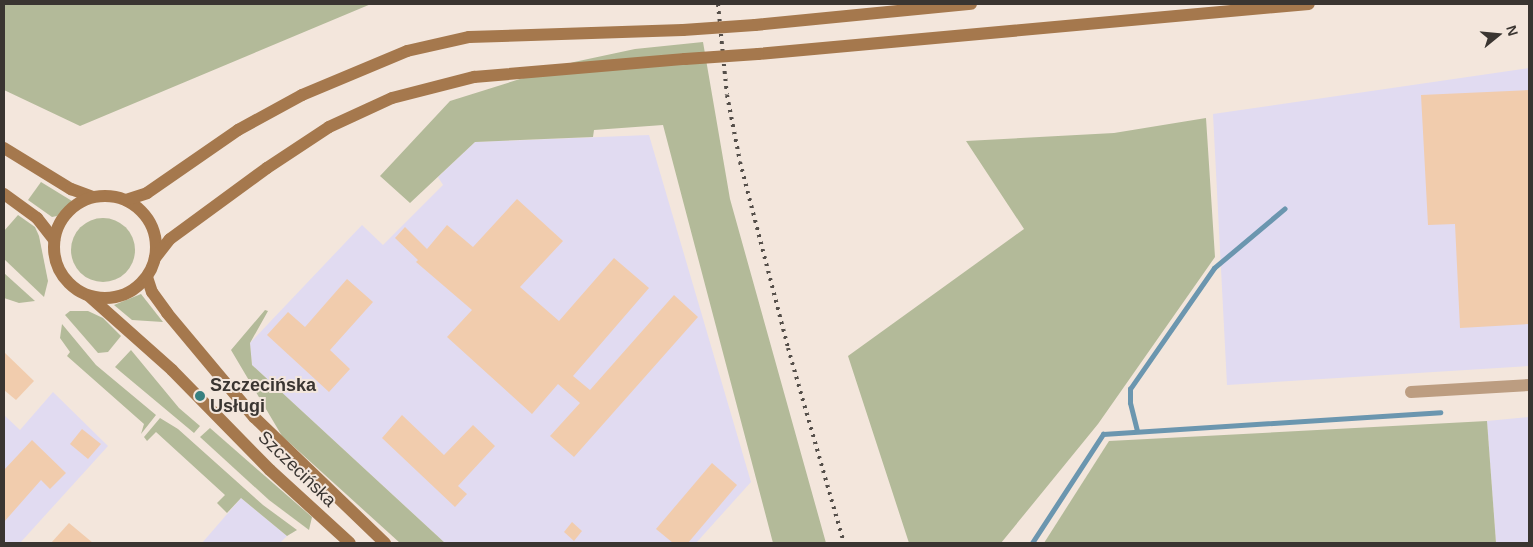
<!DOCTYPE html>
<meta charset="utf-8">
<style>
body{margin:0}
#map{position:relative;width:1533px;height:547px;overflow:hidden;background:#f3e6dc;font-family:Helvetica,sans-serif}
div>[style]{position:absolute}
.industrial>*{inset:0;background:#e1dbf1}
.green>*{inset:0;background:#b3ba99}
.round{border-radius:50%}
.stream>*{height:4.5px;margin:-2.25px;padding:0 2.25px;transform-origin:2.25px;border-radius:2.25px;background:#6b96af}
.building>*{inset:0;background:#f1ccad}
.street>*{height:12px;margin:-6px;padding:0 6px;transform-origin:6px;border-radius:6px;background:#bc9d81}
.secondary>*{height:12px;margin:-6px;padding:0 6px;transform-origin:6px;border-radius:6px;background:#a5784d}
.secondary>.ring{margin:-6px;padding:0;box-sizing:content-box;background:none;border:12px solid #a5784d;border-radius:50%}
.rail>*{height:4px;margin-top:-2px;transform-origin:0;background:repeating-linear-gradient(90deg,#554f4a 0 2.5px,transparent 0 7.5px)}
.secondary-bridge>*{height:12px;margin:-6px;padding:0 6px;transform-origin:6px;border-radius:6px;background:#a5784d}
.dots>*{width:14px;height:14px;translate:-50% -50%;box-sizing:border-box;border:2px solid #f3e6dc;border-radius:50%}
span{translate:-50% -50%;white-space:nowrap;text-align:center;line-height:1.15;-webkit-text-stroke:4px #f3e6dc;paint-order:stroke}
.poi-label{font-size:18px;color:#3a3531;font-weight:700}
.left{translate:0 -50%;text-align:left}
.street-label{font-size:18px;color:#3a3531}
.frame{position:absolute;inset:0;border:5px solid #3a3531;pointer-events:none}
.north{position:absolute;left:1473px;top:10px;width:50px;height:50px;-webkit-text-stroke:4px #f3e6dc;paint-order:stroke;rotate:73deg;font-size:14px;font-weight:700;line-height:20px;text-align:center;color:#3a3531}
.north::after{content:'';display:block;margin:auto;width:18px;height:22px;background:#3a3531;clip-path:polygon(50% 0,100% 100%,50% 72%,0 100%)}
</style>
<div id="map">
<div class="industrial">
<i style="clip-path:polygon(1529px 68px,1529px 366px,1227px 385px,1213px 114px)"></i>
<i style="clip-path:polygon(649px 135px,751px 482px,696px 543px,445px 543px,252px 365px,250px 343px,362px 225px,383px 245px,443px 185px,438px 177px,475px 142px)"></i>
<i style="clip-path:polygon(53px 392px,108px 446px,20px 543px,4px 543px,4px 415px,20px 430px)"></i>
<i style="clip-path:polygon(1529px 417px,1529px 543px,1496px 543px,1487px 421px)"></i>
<i style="clip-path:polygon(241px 498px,287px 536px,280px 543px,202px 543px)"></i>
</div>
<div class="green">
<i style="clip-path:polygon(4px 4px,299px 5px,371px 4px,80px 126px,4px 90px)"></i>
<i style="clip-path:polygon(703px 42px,730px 199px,826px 543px,773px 543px,663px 125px,594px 130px,593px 137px,475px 142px,410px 203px,380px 176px,450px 101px,574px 62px,635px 49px)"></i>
<i style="clip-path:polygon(1206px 118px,1215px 257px,1098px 424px,1001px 543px,909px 543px,848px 356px,1024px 229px,966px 141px,1114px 133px)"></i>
<i style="clip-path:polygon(41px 182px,72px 201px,57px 216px,52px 217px,28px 200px)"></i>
<i style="clip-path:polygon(18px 215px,35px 227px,39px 236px,48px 281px,44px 297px,4px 259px,4px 231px)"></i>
<i class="round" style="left:71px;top:218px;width:64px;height:64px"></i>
<i style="clip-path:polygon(4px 273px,35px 301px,19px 303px,4px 298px)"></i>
<i style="clip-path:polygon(141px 294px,163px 322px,132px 320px,114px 305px)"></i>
<i style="clip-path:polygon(265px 310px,268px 311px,250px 343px,252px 365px,445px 543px,400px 543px,282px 436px,231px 350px)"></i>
<i style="clip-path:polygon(70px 311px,88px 311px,103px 318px,121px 336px,108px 352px,98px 353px,65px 315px)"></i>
<i style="clip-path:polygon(62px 324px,96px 365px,156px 415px,141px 434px,144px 424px,67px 356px,70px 352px,60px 338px)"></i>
<i style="clip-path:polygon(131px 350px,179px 408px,200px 426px,194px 433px,115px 367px)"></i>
<i style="clip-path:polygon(160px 418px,178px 429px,263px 505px,297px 530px,287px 536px,241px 498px,227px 513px,217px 503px,225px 495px,156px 432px,147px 441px,144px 437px)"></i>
<i style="clip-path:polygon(1487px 421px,1496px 543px,1044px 543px,1109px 441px)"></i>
<i style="clip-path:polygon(210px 428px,312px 517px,309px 530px,269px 500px,200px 437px)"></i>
</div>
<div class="stream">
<i style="left:1137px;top:431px;width:29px;rotate:-104deg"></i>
<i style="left:1130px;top:403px;width:14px;rotate:-90deg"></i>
<i style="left:1130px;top:389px;width:147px;rotate:-55.2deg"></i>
<i style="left:1214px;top:268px;width:92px;rotate:-40.1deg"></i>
<i style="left:1032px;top:543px;width:130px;rotate:-56.9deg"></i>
<i style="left:1103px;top:434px;width:338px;rotate:-3.7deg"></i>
</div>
<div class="building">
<i style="clip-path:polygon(1529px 90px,1529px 324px,1460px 328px,1455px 224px,1428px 225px,1421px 95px)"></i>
<i style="clip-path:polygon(517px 199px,563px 241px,520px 287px,559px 321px,614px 258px,649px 288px,573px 376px,590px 390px,674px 295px,698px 317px,574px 457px,550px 436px,580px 403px,558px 384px,532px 414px,447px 337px,472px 310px,416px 262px,418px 260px,395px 238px,405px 227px,427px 249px,447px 225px,473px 247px)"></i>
<i style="clip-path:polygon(347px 279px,373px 302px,330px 350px,350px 369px,329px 392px,267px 335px,288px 312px,305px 327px)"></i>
<i style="clip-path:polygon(4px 352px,34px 381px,16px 400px,4px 390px)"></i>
<i style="clip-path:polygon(402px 415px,444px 455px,473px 425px,495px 446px,458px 486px,467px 494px,455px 507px,382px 438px)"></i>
<i style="clip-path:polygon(82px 429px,101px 444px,88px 459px,70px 444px)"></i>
<i style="clip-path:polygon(32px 440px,66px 473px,50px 489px,41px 480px,4px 522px,4px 470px)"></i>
<i style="clip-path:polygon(712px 463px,737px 485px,688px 543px,673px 543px,656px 529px)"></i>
<i style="clip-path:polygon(572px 522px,582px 531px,574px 541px,564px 532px)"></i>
<i style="clip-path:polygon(69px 523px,93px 543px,51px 543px)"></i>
</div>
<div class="street">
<i style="left:1411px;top:392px;width:118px;rotate:-3.4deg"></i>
</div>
<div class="secondary">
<i style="left:755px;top:25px;width:217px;rotate:-5.6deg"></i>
<i style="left:758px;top:54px;width:553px;rotate:-5.19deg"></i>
<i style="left:4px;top:148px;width:79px;rotate:31.5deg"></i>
<i style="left:71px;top:189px;width:23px;rotate:20deg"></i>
<i style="left:4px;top:194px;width:41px;rotate:36deg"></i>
<i style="left:37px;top:218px;width:28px;rotate:52deg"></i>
<i class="ring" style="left:54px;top:196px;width:90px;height:90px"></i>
<i style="left:126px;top:200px;width:22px;rotate:-18deg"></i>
<i style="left:147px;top:193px;width:111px;rotate:-34.7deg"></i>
<i style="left:238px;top:130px;width:73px;rotate:-28.7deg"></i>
<i style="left:302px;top:95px;width:114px;rotate:-22.7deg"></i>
<i style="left:407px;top:51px;width:64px;rotate:-12.7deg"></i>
<i style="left:469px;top:37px;width:214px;rotate:-1.9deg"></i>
<i style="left:155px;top:258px;width:24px;rotate:-52deg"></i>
<i style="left:170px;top:239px;width:120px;rotate:-36.2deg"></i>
<i style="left:267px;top:168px;width:74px;rotate:-33.5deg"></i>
<i style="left:329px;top:127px;width:69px;rotate:-24.7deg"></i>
<i style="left:392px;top:98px;width:85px;rotate:-14.4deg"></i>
<i style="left:474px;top:77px;width:212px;rotate:-4.9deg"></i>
<i style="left:147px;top:277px;width:16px;rotate:72deg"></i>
<i style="left:152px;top:292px;width:26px;rotate:54deg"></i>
<i style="left:167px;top:313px;width:136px;rotate:50.1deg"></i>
<i style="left:254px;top:417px;width:182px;rotate:43.9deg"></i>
<i style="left:89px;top:296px;width:111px;rotate:41.7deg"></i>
<i style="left:172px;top:370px;width:140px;rotate:45.6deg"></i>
<i style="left:270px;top:470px;width:108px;rotate:42.4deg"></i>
</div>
<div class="rail">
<i style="left:718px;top:4px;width:91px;rotate:84.4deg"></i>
<i style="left:727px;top:95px;width:68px;rotate:79deg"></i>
<i style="left:740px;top:162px;width:192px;rotate:75.5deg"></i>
<i style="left:788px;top:348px;width:203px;rotate:74deg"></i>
</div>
<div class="secondary-bridge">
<i style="left:683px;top:30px;width:72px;rotate:-4deg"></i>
<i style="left:685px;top:59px;width:73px;rotate:-3.9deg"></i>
</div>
<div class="dots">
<i style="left:200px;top:396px;background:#378080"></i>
</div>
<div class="poi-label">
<span class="left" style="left:210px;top:396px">Szczecińska<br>Usługi</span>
</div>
<div class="street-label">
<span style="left:297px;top:469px;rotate:44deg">Szczecińska</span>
</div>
<div class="frame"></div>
<div class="north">N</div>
</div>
